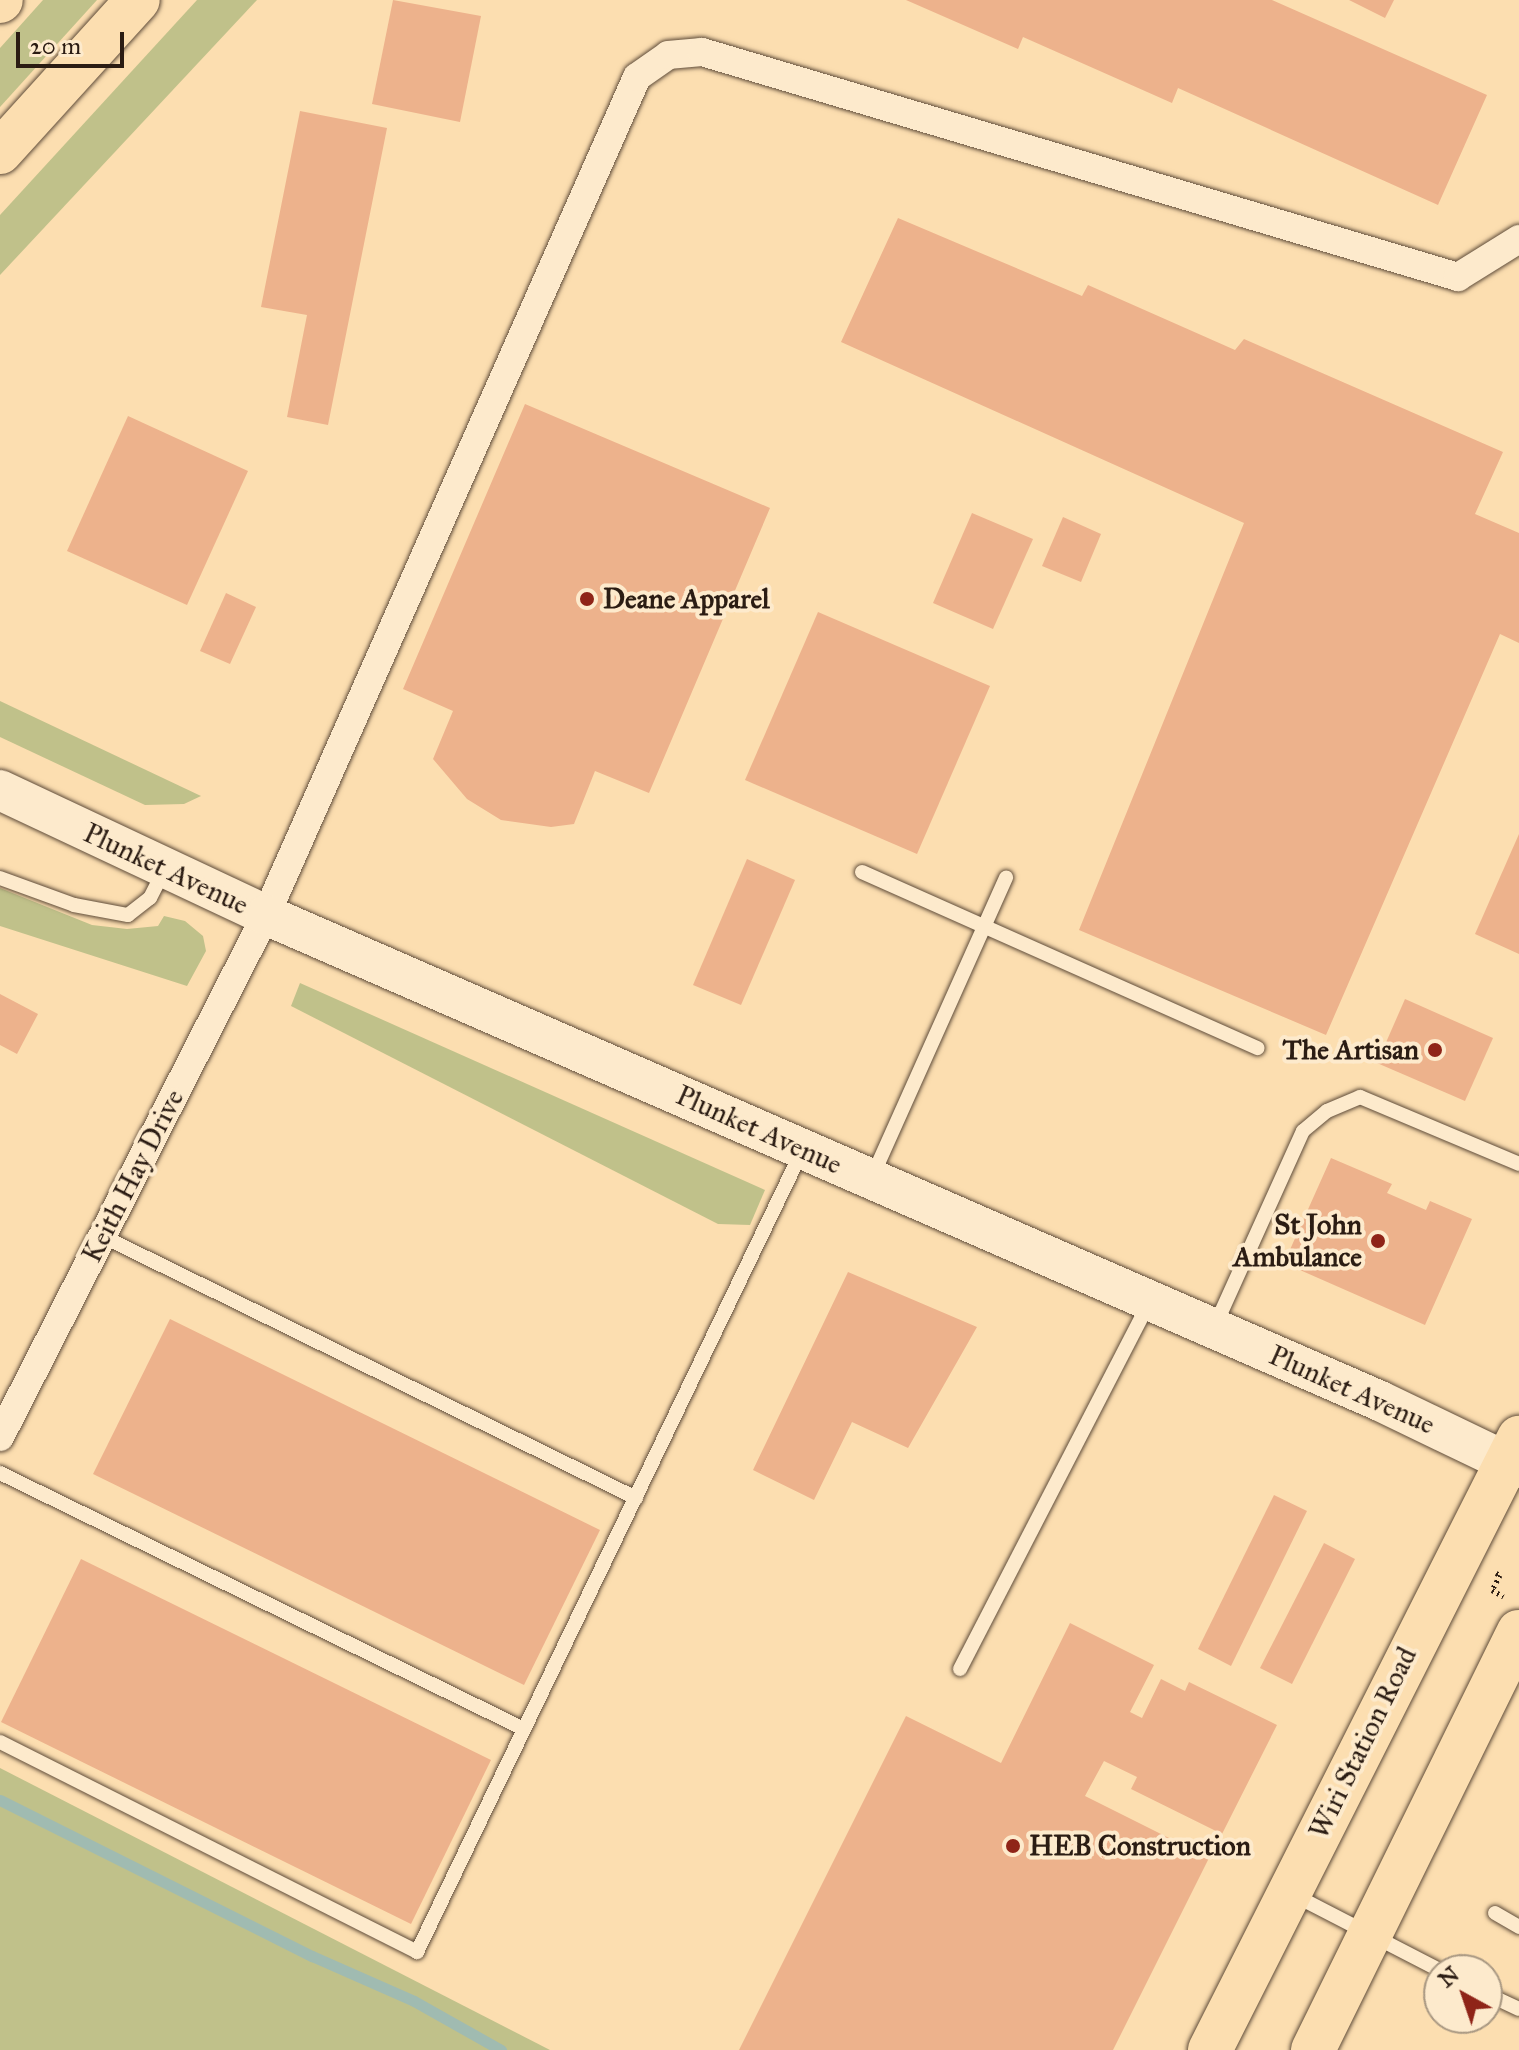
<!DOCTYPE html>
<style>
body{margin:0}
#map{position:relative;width:1519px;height:2050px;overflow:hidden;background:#fcdeb0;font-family:"IM FELL Great Primer",serif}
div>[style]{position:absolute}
.green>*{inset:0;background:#c0c18a}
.stream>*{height:11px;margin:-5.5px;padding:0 5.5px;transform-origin:5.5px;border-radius:5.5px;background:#a0bbb1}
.building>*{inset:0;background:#edb28c}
.path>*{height:5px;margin-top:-2.5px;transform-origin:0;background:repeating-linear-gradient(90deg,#2b1c13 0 2px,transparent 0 6px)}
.roads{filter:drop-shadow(0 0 2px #5f4c3a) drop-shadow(0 0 2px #5f4c3a)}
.service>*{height:14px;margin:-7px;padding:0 7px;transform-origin:7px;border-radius:7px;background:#fdeacc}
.minor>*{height:28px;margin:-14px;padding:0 14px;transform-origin:14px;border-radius:14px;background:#fdeacc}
.secondary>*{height:40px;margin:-20px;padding:0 20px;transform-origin:20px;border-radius:20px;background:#fdeacc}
.primary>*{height:44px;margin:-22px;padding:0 22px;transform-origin:22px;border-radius:22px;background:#fcdeb0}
.motorway>*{height:44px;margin:-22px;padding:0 22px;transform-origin:22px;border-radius:22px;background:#fcdeb0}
.dots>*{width:22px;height:22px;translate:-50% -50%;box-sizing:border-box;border:4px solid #fdeacc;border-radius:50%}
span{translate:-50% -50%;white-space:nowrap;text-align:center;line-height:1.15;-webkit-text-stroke:8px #fdeacc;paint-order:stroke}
.poi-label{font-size:28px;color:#2b1c13;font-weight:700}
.left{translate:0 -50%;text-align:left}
.right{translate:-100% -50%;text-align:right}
.street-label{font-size:28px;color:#2b1c13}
.north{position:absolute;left:1423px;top:1954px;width:80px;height:80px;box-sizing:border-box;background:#fdeacc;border:2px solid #a99882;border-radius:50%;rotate:320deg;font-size:22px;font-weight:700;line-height:32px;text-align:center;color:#2b1c13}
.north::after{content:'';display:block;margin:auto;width:28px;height:36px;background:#8f2418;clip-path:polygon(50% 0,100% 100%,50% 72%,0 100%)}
.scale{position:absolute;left:16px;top:32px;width:108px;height:36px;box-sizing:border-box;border:4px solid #2b1c13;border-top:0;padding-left:10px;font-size:24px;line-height:28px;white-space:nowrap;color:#2b1c13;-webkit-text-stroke:6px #fdeacc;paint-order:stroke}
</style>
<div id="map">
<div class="green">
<i style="clip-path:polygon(43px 0,97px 0,0 107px,0 48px)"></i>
<i style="clip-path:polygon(197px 0,257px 0,0 275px,0 215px)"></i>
<i style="clip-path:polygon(0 701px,201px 796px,184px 804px,145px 805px,0 737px)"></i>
<i style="clip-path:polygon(0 888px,92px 925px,127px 929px,158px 926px,164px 916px,185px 921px,203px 936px,206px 951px,187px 986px,0 926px)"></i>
<i style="clip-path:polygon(300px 983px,765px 1190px,750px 1225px,718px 1224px,291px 1006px)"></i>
<i style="clip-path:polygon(0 1768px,550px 2050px,0 2050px)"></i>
</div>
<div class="stream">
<i style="left:0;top:1800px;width:349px;rotate:26.6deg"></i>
<i style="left:312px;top:1956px;width:111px;rotate:23.8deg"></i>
<i style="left:414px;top:2001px;width:100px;rotate:29.4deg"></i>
</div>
<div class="building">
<i style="clip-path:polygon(393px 0,481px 16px,460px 122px,372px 104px)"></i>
<i style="clip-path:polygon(906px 0,1272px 0,1487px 95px,1438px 205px,1178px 88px,1172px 103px,1023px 37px,1018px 49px)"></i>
<i style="clip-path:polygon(1349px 0,1394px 0,1385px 18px)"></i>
<i style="clip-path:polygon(300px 111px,387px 128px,328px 425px,287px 417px,307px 315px,261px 307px)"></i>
<i style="clip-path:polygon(898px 218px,1082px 296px,1088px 285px,1235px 350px,1244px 339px,1503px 452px,1475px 514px,1519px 533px,1519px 643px,1500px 634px,1326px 1035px,1079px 930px,1244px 523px,841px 342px)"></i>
<i style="clip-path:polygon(525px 404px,770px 508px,649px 793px,595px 771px,574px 824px,551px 827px,501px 820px,467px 799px,433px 759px,453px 711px,403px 689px)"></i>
<i style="clip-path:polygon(128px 416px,248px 471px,187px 605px,67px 551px)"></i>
<i style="clip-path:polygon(972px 513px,1033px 539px,993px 629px,933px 603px)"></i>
<i style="clip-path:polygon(1063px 517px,1101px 534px,1081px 582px,1042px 566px)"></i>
<i style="clip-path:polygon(226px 593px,256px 607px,230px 664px,200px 651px)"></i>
<i style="clip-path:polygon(818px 612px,990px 686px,917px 854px,745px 780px)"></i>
<i style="clip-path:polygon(1519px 834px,1519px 954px,1475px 934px)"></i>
<i style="clip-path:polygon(747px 859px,795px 880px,741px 1005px,693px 985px)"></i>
<i style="clip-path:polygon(0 994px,38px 1014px,17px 1054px,0 1045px)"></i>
<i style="clip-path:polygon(1405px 999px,1493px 1038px,1465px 1101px,1377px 1063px)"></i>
<i style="clip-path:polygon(1331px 1158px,1392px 1184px,1387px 1193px,1426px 1210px,1430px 1201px,1472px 1219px,1425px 1325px,1284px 1263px)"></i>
<i style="clip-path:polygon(848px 1272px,977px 1327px,908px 1448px,852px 1422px,814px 1500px,753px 1470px)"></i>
<i style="clip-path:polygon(170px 1319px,600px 1530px,524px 1685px,93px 1474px)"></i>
<i style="clip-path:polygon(1274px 1495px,1307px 1511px,1231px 1666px,1198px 1649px)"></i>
<i style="clip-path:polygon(1324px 1543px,1355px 1559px,1292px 1684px,1260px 1668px)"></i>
<i style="clip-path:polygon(81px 1559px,491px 1760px,411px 1924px,1px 1722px)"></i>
<i style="clip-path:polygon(1070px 1623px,1154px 1665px,1130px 1712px,1142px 1718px,1161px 1679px,1185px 1691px,1189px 1682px,1277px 1725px,1222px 1834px,1131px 1789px,1137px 1777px,1104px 1761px,1085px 1796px,1209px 1858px,1113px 2050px,739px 2050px,906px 1716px,1001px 1763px)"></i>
</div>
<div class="path">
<i style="left:1496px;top:1573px;width:4px;rotate:27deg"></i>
<i style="left:1500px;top:1575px;width:17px;rotate:118deg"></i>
<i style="left:1492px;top:1590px;width:13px;rotate:29deg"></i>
</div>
<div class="roads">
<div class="service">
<i style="left:862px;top:872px;width:433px;rotate:24deg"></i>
<i style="left:0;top:878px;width:79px;rotate:20deg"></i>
<i style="left:74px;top:905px;width:55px;rotate:10.5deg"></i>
<i style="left:128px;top:915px;width:28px;rotate:-38deg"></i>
<i style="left:150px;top:898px;width:31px;rotate:-63deg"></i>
<i style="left:873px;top:1175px;width:326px;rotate:-65.9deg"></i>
<i style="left:102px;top:1236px;width:595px;rotate:26.13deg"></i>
<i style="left:1214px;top:1328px;width:216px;rotate:-65.7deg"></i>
<i style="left:1303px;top:1131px;width:31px;rotate:-40deg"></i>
<i style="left:1327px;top:1111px;width:36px;rotate:-23deg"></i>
<i style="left:1360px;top:1097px;width:173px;rotate:22.8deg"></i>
<i style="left:0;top:1473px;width:583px;rotate:26.04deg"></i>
<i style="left:960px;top:1669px;width:412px;rotate:-62.7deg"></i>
<i style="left:0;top:1742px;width:467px;rotate:26.7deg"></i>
<i style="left:417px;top:1952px;width:889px;rotate:-64.33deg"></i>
<i style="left:1294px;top:1895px;width:163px;rotate:27.3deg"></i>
<i style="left:1495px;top:1913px;width:28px;rotate:30deg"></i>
<i style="left:1487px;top:1994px;width:35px;rotate:25deg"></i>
</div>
<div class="minor">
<i style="left:0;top:1437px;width:586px;rotate:-63deg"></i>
<i style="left:266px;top:915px;width:916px;rotate:-66.12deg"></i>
<i style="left:637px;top:77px;width:38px;rotate:-35deg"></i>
<i style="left:668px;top:55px;width:34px;rotate:-5deg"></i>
<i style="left:702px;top:52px;width:789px;rotate:16.57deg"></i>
<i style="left:1458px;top:277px;width:72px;rotate:-31.9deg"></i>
</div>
<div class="secondary">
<i style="left:0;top:790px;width:294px;rotate:25.2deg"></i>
<i style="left:266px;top:915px;width:1215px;rotate:23.57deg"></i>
<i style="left:1380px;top:1401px;width:154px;rotate:25.7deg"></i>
</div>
<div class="primary">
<i style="left:1210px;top:2050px;width:686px;rotate:-63.21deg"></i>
<i style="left:1313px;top:2050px;width:466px;rotate:-63.8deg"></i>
</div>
<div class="motorway">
<i style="left:0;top:1px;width:1px;rotate:-45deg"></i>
<i style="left:0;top:152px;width:205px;rotate:-47.8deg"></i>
</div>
</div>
<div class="dots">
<i style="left:587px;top:599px;background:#8f2418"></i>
<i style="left:1435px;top:1050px;background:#8f2418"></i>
<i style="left:1378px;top:1241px;background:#8f2418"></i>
<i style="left:1013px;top:1846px;background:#8f2418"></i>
</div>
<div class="poi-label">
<span class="left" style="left:603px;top:599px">Deane Apparel</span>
<span class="right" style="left:1419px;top:1050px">The Artisan</span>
<span class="right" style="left:1362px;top:1241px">St John<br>Ambulance</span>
<span class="left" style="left:1029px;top:1846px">HEB Construction</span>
</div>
<div class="street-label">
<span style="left:166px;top:869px;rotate:25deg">Plunket Avenue</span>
<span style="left:759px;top:1130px;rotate:24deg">Plunket Avenue</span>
<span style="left:133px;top:1176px;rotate:-63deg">Keith Hay Drive</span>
<span style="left:1352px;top:1390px;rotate:24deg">Plunket Avenue</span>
<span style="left:1363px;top:1743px;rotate:-64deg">Wiri Station Road</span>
</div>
<div class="north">N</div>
<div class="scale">20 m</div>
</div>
